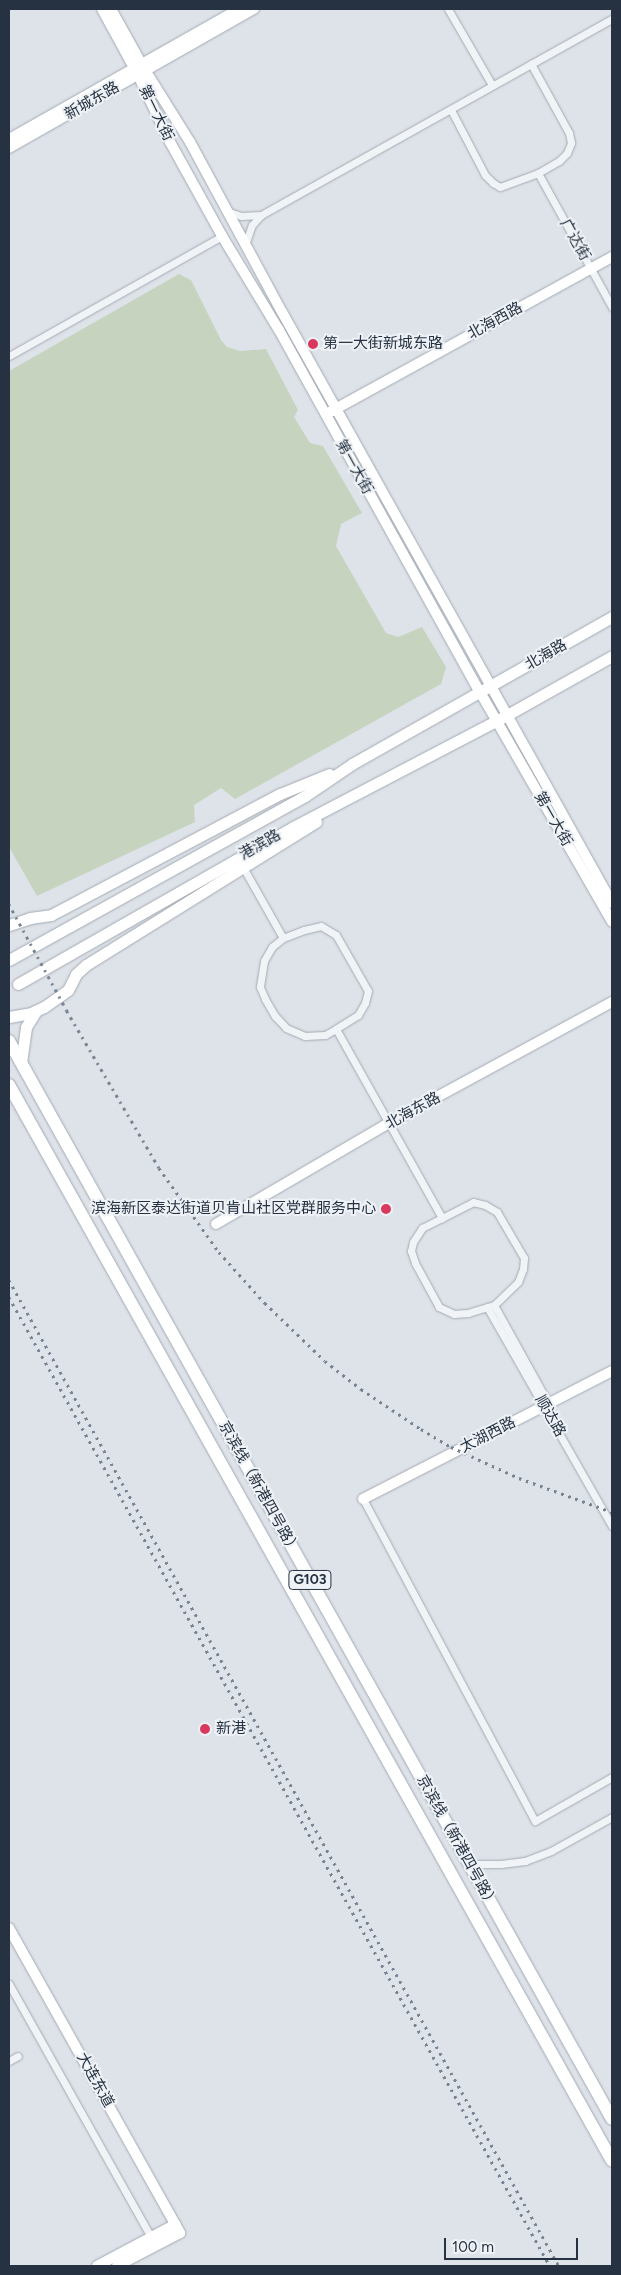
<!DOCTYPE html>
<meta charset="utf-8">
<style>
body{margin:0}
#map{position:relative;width:621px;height:2275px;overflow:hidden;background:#dee3e9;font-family:Figtree,"Noto Sans SC",sans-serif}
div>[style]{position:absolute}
.green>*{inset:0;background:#c6d4bf}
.roads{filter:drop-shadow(0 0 1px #a3aab3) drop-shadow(0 0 1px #a3aab3)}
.street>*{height:7px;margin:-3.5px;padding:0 3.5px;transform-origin:3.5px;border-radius:3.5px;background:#f1f4f7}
.secondary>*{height:10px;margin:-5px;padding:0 5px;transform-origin:5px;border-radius:5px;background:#fff}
.primary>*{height:11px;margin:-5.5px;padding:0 5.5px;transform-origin:5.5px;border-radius:5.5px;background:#fff}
.highway>*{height:12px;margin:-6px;padding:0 6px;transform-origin:6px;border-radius:6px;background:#fff}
.rail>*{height:2.5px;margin-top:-1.25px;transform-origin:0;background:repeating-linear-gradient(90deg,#768494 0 2.5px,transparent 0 7.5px)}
.dots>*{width:14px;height:14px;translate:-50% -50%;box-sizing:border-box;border:2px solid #eef2f6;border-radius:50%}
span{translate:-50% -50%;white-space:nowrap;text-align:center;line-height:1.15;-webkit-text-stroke:4px #eef2f6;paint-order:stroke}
.shield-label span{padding:1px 4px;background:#eef2f6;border:1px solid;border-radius:4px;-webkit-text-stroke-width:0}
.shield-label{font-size:14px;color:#263241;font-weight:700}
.street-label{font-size:15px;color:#263241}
.poi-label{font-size:15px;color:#263241}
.left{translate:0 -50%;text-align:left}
.right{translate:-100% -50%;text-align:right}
.frame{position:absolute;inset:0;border:10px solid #263241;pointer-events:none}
.scale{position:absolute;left:444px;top:2238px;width:134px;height:22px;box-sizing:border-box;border:2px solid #263241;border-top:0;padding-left:6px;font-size:15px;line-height:18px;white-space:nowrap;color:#263241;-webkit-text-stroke:4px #eef2f6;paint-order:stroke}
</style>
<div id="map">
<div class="green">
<i style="clip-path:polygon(179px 274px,191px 280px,221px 340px,227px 347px,240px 351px,266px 349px,298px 410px,294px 417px,310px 443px,323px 446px,362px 513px,341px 524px,336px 546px,386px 633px,398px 637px,422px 627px,446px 667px,441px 684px,235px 799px,221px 788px,194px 805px,195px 822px,37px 896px,9px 847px,9px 371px)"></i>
</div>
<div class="roads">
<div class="street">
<i style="left:448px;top:9px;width:88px;rotate:59.9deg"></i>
<i style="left:451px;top:110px;width:73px;rotate:62.4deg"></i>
<i style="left:485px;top:175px;width:11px;rotate:45deg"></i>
<i style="left:493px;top:183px;width:8px;rotate:30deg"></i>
<i style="left:500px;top:187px;width:40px;rotate:-20.2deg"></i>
<i style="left:538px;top:173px;width:24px;rotate:-30deg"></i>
<i style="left:559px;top:161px;width:11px;rotate:-45deg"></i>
<i style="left:567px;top:153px;width:11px;rotate:-68deg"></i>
<i style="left:571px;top:143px;width:10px;rotate:-101deg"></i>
<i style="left:569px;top:133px;width:79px;rotate:-118.8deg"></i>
<i style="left:538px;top:173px;width:153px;rotate:61.1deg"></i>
<i style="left:229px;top:212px;width:13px;rotate:18deg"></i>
<i style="left:241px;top:216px;width:20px;rotate:-3deg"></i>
<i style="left:246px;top:242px;width:18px;rotate:-71deg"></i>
<i style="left:252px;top:225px;width:13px;rotate:-48deg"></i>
<i style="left:261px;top:215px;width:402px;rotate:-29.2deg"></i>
<i style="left:9px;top:356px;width:244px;rotate:-29.4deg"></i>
<i style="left:244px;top:869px;width:79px;rotate:60.5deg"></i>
<i style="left:283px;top:938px;width:22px;rotate:-21deg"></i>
<i style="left:304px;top:930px;width:17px;rotate:-13deg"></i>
<i style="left:321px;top:926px;width:17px;rotate:31deg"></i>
<i style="left:336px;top:935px;width:64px;rotate:60.3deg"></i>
<i style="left:368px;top:991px;width:12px;rotate:104deg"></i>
<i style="left:365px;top:1003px;width:14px;rotate:120deg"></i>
<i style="left:358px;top:1015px;width:26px;rotate:148deg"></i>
<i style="left:336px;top:1029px;width:217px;rotate:60.7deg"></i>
<i style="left:442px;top:1218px;width:35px;rotate:-27deg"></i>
<i style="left:473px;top:1202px;width:12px;rotate:14deg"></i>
<i style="left:485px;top:1205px;width:14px;rotate:30deg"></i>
<i style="left:497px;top:1212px;width:53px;rotate:59.6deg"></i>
<i style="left:524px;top:1258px;width:11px;rotate:95deg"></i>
<i style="left:523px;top:1269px;width:14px;rotate:111deg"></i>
<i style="left:518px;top:1282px;width:33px;rotate:136deg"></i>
<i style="left:494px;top:1305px;width:27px;rotate:163deg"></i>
<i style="left:468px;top:1313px;width:14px;rotate:176deg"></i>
<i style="left:454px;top:1314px;width:17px;rotate:-155deg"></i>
<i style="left:439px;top:1307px;width:50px;rotate:-118.6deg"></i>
<i style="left:415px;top:1263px;width:13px;rotate:-108deg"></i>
<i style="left:411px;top:1251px;width:9px;rotate:-77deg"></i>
<i style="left:413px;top:1242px;width:17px;rotate:-57deg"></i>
<i style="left:422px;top:1228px;width:22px;rotate:-27deg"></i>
<i style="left:283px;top:938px;width:14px;rotate:141deg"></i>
<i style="left:272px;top:947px;width:16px;rotate:120deg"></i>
<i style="left:264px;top:961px;width:26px;rotate:99deg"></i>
<i style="left:260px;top:987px;width:13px;rotate:67deg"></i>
<i style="left:265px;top:999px;width:20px;rotate:60deg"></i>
<i style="left:275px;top:1016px;width:16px;rotate:47deg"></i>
<i style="left:286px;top:1028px;width:21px;rotate:23deg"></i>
<i style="left:305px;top:1036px;width:20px;rotate:-3deg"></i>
<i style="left:325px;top:1035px;width:13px;rotate:-29deg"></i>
<i style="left:494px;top:1305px;width:107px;rotate:61deg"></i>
<i style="left:487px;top:1307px;width:252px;rotate:60.3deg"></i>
<i style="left:363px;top:1499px;width:365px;rotate:61.9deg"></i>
<i style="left:535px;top:1821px;width:89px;rotate:-29.7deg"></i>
<i style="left:469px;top:1864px;width:32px"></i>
<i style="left:501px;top:1864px;width:24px;rotate:-7deg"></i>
<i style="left:525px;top:1861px;width:28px;rotate:-21deg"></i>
<i style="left:551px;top:1851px;width:70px;rotate:-29.1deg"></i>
<i style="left:9px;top:1984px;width:295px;rotate:60.7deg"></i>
<i style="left:9px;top:2061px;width:10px;rotate:-29deg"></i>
</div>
<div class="secondary">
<i style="left:102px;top:9px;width:75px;rotate:61.4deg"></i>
<i style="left:138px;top:75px;width:74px;rotate:64.5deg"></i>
<i style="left:170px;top:142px;width:107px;rotate:61deg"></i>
<i style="left:222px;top:236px;width:110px;rotate:58.8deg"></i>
<i style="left:279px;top:330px;width:414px;rotate:61deg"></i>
<i style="left:480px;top:692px;width:265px;rotate:60.1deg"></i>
<i style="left:111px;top:9px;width:70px;rotate:60.9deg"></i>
<i style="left:145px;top:70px;width:85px;rotate:58deg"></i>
<i style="left:190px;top:142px;width:193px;rotate:61.6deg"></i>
<i style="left:282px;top:312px;width:677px;rotate:60.82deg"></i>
<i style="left:9px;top:139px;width:264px;rotate:-29.5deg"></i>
<i style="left:9px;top:148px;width:282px;rotate:-29.6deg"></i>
<i style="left:330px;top:412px;width:322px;rotate:-28.8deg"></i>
<i style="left:216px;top:1224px;width:200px;rotate:-30.3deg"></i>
<i style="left:389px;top:1123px;width:254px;rotate:-28.5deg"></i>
<i style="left:363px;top:1499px;width:280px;rotate:-27.2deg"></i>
<i style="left:9px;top:1928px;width:350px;rotate:60.7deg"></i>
<i style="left:180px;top:2233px;width:71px;rotate:152.4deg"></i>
<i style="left:97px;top:2266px;width:89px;rotate:-28deg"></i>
</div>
<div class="primary">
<i style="left:9px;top:925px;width:22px;rotate:-18deg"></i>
<i style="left:30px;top:918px;width:21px;rotate:-8deg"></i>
<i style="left:51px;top:915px;width:259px;rotate:-27.9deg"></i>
<i style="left:280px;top:794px;width:53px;rotate:-22.2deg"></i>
<i style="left:9px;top:960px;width:338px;rotate:-29deg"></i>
<i style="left:305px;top:796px;width:57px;rotate:-34.2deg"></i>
<i style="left:352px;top:764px;width:299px;rotate:-29.5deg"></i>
<i style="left:18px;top:984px;width:317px;rotate:-29.7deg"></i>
<i style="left:293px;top:827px;width:242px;rotate:-27.6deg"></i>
<i style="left:507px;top:715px;width:120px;rotate:-29.3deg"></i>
<i style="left:9px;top:1017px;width:22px;rotate:-10deg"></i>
<i style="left:31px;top:1013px;width:14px;rotate:-25deg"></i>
<i style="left:44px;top:1007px;width:29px;rotate:-35deg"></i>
<i style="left:68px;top:990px;width:18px;rotate:-63deg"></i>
<i style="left:76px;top:974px;width:13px;rotate:-42deg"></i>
<i style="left:86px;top:965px;width:271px;rotate:-31.9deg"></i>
<i style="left:21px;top:1063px;width:36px;rotate:-82deg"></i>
<i style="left:26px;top:1027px;width:19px;rotate:-58deg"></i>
</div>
<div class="highway">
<i style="left:9px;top:1041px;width:1235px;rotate:60.78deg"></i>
<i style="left:9px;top:1085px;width:1233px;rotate:60.73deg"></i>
</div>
</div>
<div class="rail">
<i style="left:9px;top:904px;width:122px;rotate:61.5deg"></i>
<i style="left:67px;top:1011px;width:182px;rotate:59.6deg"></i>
<i style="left:159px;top:1168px;width:103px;rotate:54.5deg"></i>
<i style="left:219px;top:1252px;width:69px;rotate:48deg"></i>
<i style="left:265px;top:1303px;width:83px;rotate:44deg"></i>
<i style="left:325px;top:1361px;width:46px;rotate:37.9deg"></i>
<i style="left:361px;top:1389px;width:72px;rotate:33.7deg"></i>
<i style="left:421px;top:1429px;width:35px;rotate:31deg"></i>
<i style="left:451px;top:1447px;width:75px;rotate:24.5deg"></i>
<i style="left:519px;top:1478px;width:99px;rotate:20.1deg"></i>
<i style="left:9px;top:1280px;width:1129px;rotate:60.85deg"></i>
<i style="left:9px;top:1297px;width:1110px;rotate:60.83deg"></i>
</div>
<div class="dots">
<i style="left:313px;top:344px;background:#d9395d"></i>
<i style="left:386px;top:1209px;background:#d9395d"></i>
<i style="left:205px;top:1729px;background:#d9395d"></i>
</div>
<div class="shield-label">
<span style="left:310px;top:1580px">G103</span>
</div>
<div class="street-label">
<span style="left:92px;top:101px;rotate:-30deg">新城东路</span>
<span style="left:156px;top:113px;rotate:64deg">第一大街</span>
<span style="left:575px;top:240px;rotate:61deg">广达街</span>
<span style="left:495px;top:321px;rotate:-29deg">北海西路</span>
<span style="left:354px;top:467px;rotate:61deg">第一大街</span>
<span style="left:546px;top:655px;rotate:-30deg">北海路</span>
<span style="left:553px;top:819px;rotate:60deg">第一大街</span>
<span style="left:260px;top:845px;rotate:-30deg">港滨路</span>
<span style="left:413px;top:1111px;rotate:-29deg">北海东路</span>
<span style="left:550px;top:1416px;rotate:60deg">顺达路</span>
<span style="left:488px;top:1435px;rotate:-27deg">太湖西路</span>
<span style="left:259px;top:1488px;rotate:61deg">京滨线（新港四号路）</span>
<span style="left:457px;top:1842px;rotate:61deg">京滨线（新港四号路）</span>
<span style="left:95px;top:2080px;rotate:61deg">大连东道</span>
</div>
<div class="poi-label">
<span class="left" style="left:323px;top:344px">第一大街新城东路</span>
<span class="right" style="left:376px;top:1209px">滨海新区泰达街道贝肯山社区党群服务中心</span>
<span class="left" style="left:216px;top:1729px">新港</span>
</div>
<div class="frame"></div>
<div class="scale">100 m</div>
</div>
